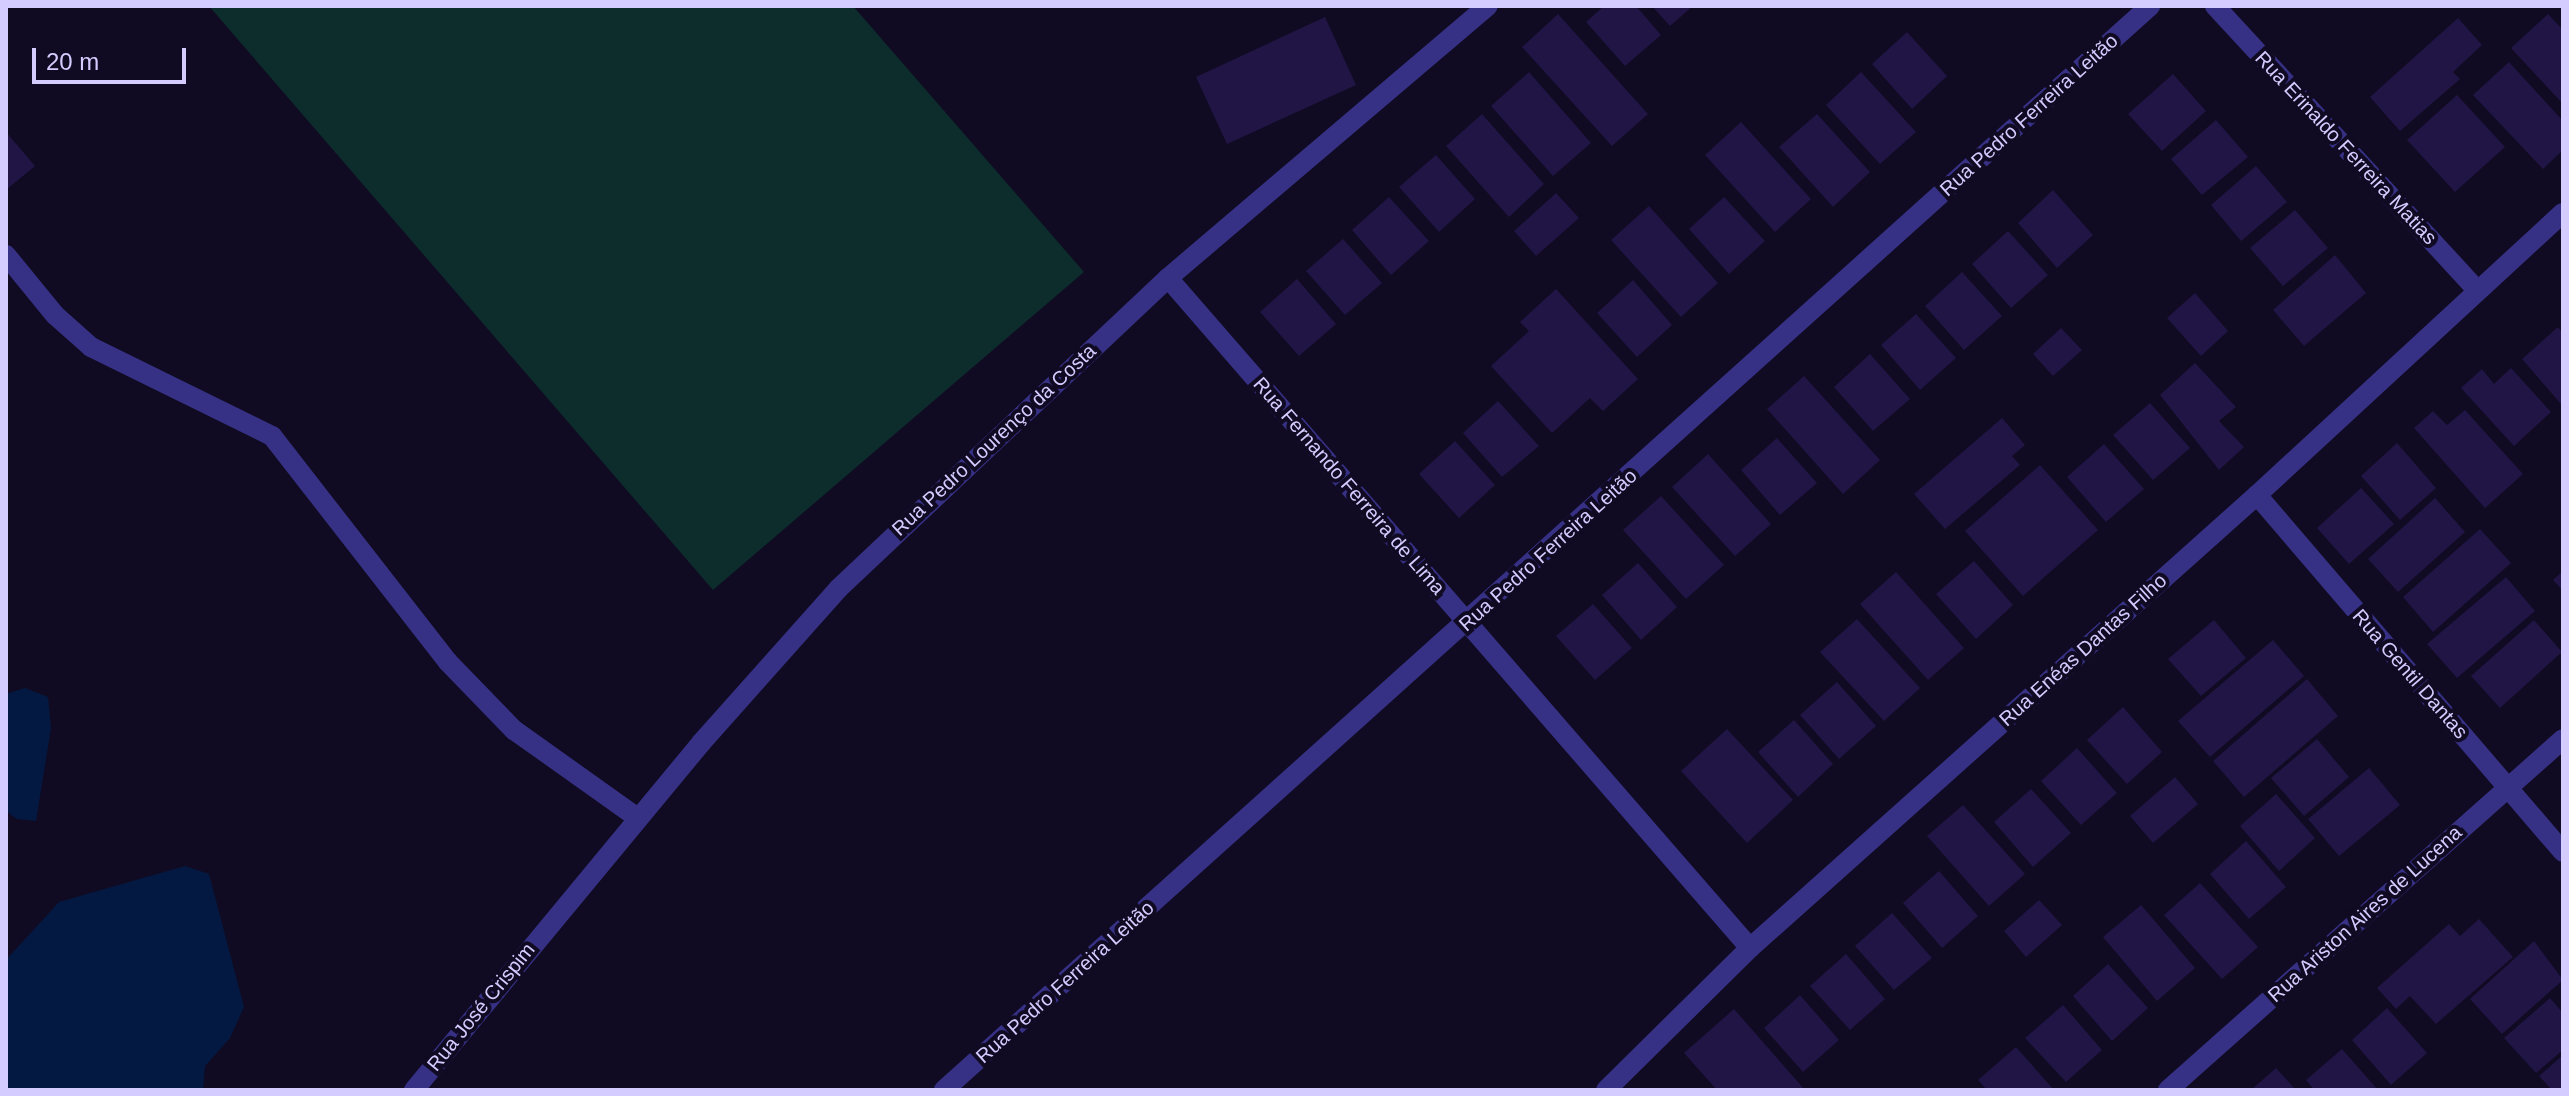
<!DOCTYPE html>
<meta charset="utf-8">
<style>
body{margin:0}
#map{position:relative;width:2569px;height:1096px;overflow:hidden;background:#100b22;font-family:Helvetica,sans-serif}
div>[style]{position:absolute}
.green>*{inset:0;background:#0d2d2d}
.water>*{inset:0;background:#041942}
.building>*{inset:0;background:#211545}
.minor>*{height:20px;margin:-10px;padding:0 10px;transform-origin:10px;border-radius:10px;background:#373186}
span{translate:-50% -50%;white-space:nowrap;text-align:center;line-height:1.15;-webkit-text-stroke:8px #100b22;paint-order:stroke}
.street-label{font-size:20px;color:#d4ccff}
.frame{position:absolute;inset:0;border:8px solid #d4ccff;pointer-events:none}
.scale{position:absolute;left:32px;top:48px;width:154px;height:36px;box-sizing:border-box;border:4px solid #d4ccff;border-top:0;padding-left:10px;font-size:24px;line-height:28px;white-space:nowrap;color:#d4ccff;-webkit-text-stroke:6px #100b22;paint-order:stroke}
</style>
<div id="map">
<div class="green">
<i style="clip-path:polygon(209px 6px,853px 6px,1084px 272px,713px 590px)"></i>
</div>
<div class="water">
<i style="clip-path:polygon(25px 688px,48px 697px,51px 728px,36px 821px,17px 819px,6px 811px,6px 694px)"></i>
<i style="clip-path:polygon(185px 866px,209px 874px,244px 1007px,230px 1038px,205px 1066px,203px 1090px,6px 1090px,6px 960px,59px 902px)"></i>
</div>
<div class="building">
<i style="clip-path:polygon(1604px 6px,1636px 6px,1661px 35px,1625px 66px,1586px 22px)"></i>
<i style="clip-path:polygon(1652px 6px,1693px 6px,1670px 26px)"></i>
<i style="clip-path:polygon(1558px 14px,1648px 114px,1612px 146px,1522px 47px)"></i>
<i style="clip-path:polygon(2548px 14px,2563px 30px,2563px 104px,2511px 48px)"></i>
<i style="clip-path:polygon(1325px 17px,1356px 85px,1227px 144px,1196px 77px)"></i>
<i style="clip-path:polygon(2458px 18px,2482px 45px,2453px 72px,2460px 79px,2400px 131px,2370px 97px)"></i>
<i style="clip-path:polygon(1907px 32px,1947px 76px,1912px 109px,1872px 64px)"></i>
<i style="clip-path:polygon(2509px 62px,2563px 121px,2563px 150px,2543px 169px,2473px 95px)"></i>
<i style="clip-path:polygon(1529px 72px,1591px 143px,1553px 176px,1491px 106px)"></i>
<i style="clip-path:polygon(1861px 72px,1916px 132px,1880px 164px,1826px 105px)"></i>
<i style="clip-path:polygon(2173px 74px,2206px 111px,2162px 151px,2128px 114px)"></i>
<i style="clip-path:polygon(2457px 95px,2505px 147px,2455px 192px,2407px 140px)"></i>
<i style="clip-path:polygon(1482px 114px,1544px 184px,1509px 217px,1446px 146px)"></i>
<i style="clip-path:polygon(1817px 114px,1870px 172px,1833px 207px,1779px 147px)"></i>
<i style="clip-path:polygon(2216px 120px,2248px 157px,2202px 195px,2171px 159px)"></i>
<i style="clip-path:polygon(1741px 122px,1811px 199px,1775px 232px,1705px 155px)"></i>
<i style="clip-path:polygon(6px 132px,35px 166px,6px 190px)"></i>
<i style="clip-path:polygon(1436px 155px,1475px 199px,1439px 232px,1399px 187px)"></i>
<i style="clip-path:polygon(2256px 166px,2287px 202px,2241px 241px,2211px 205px)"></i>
<i style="clip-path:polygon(2053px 190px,2093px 235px,2057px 268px,2018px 223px)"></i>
<i style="clip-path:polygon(1556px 193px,1579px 218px,1536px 256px,1514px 231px)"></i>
<i style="clip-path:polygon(1389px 197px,1429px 241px,1391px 275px,1352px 230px)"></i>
<i style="clip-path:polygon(1724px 197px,1765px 241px,1729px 274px,1689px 229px)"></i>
<i style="clip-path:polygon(1649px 206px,1718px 283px,1681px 317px,1611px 240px)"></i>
<i style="clip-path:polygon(2295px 210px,2328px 248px,2283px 286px,2250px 248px)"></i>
<i style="clip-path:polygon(2008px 231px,2048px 275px,2011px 308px,1972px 264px)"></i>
<i style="clip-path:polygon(1343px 239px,1382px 283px,1345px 315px,1306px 271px)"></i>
<i style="clip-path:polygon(2335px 255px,2366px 293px,2304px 346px,2273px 310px)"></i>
<i style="clip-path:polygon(1962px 272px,2002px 316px,1964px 350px,1925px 306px)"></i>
<i style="clip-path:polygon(1297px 279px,1336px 324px,1299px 356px,1260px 312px)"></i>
<i style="clip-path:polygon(1633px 280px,1672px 325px,1637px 357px,1597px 313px)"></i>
<i style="clip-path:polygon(1556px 289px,1638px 379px,1603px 411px,1590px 398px,1552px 433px,1491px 366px,1529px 331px,1520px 322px)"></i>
<i style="clip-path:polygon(2195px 293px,2228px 331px,2201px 356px,2167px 318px)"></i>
<i style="clip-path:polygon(1916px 314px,1956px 358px,1920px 390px,1881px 345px)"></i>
<i style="clip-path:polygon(2558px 327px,2563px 333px,2561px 404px,2522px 359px)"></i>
<i style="clip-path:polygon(2061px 328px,2082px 350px,2053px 376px,2033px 354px)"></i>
<i style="clip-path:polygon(1870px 354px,1910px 399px,1873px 431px,1834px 387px)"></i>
<i style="clip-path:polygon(2195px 363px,2236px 407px,2219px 421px,2244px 447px,2219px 470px,2160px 395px)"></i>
<i style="clip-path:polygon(2511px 368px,2551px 412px,2514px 446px,2461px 388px,2482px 369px,2494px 384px)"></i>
<i style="clip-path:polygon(1804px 376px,1880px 460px,1843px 494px,1767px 409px)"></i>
<i style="clip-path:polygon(1498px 401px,1539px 446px,1502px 477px,1463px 433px)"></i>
<i style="clip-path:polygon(2150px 403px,2190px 448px,2153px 480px,2113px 435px)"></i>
<i style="clip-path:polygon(2465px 410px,2523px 474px,2485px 508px,2414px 428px,2433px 411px,2447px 425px)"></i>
<i style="clip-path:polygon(2002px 418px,2025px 445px,2012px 456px,2020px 465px,1945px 529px,1914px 494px)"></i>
<i style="clip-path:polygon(1777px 438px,1817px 483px,1780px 515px,1741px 470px)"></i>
<i style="clip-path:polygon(1455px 441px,1495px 485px,1459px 518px,1419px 474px)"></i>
<i style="clip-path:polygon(2397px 443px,2436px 488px,2400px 520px,2361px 476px)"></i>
<i style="clip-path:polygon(2104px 444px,2144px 489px,2106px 522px,2067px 477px)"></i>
<i style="clip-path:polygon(1708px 454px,1771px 524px,1735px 556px,1672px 487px)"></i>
<i style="clip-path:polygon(2040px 465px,2098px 530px,2023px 596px,1965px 531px)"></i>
<i style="clip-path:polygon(2361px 488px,2394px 524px,2349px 564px,2317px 528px)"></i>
<i style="clip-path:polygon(1661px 496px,1724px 565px,1686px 599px,1623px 530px)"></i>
<i style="clip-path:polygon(2435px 498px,2465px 532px,2398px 592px,2368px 559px)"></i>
<i style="clip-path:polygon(2480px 529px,2511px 563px,2433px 632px,2403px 597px)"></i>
<i style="clip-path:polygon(1974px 561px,2013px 605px,1976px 639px,1936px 594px)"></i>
<i style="clip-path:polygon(1638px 563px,1677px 607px,1641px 640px,1602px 595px)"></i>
<i style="clip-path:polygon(2563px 571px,2563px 591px,2553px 580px)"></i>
<i style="clip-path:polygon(1896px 572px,1964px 648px,1928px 680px,1860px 604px)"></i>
<i style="clip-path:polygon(2506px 577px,2535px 611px,2457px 678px,2427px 644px)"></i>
<i style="clip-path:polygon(1593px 604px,1632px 648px,1595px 680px,1556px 636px)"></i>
<i style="clip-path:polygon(1857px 619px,1920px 688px,1884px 721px,1820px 652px)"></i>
<i style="clip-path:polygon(2214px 620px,2246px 658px,2201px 696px,2168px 659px)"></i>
<i style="clip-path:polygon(2534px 620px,2562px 652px,2500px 708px,2471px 676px)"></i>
<i style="clip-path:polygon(2273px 640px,2304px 676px,2210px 757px,2178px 721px)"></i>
<i style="clip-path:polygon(2307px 679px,2338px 716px,2244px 797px,2213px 761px)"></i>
<i style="clip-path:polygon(1837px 682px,1876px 726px,1839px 759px,1800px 715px)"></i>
<i style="clip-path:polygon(2123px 707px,2162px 752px,2127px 784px,2087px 740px)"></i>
<i style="clip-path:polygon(1794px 720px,1833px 764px,1798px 797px,1758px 752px)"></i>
<i style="clip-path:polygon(1727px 729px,1793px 800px,1747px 843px,1681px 771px)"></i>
<i style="clip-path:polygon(2317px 739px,2349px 777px,2304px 816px,2271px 778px)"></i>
<i style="clip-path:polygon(2077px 748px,2117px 793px,2081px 825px,2041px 781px)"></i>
<i style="clip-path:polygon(2369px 768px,2400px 805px,2339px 856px,2308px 819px)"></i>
<i style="clip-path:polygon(2175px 777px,2198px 804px,2153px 843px,2130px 816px)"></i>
<i style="clip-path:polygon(2031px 789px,2071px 833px,2033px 867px,1994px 822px)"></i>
<i style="clip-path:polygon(2276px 794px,2315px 838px,2279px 871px,2240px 826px)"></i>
<i style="clip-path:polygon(1963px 805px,2025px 874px,1989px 906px,1927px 836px)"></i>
<i style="clip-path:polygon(2246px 841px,2286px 887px,2249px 919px,2210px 874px)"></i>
<i style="clip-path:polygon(1939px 871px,1978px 916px,1942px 948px,1903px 903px)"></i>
<i style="clip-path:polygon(2200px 883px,2258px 947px,2222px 979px,2164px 915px)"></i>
<i style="clip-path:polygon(2039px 900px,2062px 925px,2026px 957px,2004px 931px)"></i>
<i style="clip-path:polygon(2141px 905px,2195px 968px,2157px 1001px,2103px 937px)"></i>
<i style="clip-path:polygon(1892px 913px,1932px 958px,1894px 990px,1855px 946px)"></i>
<i style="clip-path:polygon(2479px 919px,2513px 957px,2436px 1024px,2410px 996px,2396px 1009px,2377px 988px,2449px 924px,2460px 936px)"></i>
<i style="clip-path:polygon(2534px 941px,2563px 980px,2502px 1034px,2470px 999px)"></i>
<i style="clip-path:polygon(1846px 954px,1885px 999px,1850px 1030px,1810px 986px)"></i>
<i style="clip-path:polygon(2108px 964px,2148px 1008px,2112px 1041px,2073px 996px)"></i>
<i style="clip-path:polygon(1800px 995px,1839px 1040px,1803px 1072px,1764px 1028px)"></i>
<i style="clip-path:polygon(2550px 998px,2563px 1013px,2563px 1050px,2536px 1073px,2504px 1038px)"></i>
<i style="clip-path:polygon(2063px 1005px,2102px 1050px,2066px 1082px,2025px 1038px)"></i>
<i style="clip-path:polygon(2387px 1008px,2427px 1053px,2391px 1085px,2352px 1040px)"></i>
<i style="clip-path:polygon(1734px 1009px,1805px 1090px,1717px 1090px,1684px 1053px)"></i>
<i style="clip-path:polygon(2016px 1047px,2054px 1090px,1987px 1090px,1978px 1080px)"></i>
<i style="clip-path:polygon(2342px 1049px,2378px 1090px,2314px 1090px,2306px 1080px)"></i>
<i style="clip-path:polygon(2563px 1055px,2563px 1090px,2552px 1090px,2539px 1076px)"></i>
<i style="clip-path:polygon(2276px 1068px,2296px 1090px,2251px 1090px)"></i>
</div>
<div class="minor">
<i style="left:2215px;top:6px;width:386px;rotate:47.3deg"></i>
<i style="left:6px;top:255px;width:77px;rotate:50.8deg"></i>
<i style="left:55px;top:315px;width:48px;rotate:41.6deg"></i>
<i style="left:91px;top:347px;width:202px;rotate:26.2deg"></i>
<i style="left:272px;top:436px;width:286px;rotate:52.1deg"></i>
<i style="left:448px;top:662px;width:95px;rotate:45.9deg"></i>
<i style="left:514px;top:730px;width:152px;rotate:35.4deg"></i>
<i style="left:1168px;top:278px;width:887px;rotate:49.02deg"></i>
<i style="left:2257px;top:495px;width:470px;rotate:49.4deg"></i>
<i style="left:414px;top:1090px;width:450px;rotate:-50.4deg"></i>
<i style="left:701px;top:743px;width:206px;rotate:-48.3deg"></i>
<i style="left:838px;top:589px;width:453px;rotate:-43.3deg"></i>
<i style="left:1168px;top:278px;width:420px;rotate:-40.4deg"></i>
<i style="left:944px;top:1090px;width:1622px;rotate:-41.95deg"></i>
<i style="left:1606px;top:1090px;width:202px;rotate:-44.6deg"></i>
<i style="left:1750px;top:948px;width:680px;rotate:-41.78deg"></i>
<i style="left:2257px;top:495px;width:416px;rotate:-42.7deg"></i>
<i style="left:2168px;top:1090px;width:528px;rotate:-41.62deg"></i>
</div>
<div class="street-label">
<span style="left:2029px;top:115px;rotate:-42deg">Rua Pedro Ferreira Leitão</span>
<span style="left:2346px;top:148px;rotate:47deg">Rua Erinaldo Ferreira Matias</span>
<span style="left:994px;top:440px;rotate:-43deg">Rua Pedro Lourenço da Costa</span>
<span style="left:1349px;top:486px;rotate:49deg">Rua Fernando Ferreira de Lima</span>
<span style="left:1548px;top:550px;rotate:-42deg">Rua Pedro Ferreira Leitão</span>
<span style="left:2083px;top:650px;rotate:-42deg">Rua Enéas Dantas Filho</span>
<span style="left:2410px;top:674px;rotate:49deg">Rua Gentil Dantas</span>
<span style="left:2365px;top:914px;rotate:-42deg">Rua Ariston Aires de Lucena</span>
<span style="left:1065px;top:982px;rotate:-42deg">Rua Pedro Ferreira Leitão</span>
<span style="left:481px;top:1007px;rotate:-51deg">Rua José Crispim</span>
</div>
<div class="frame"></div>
<div class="scale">20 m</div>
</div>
